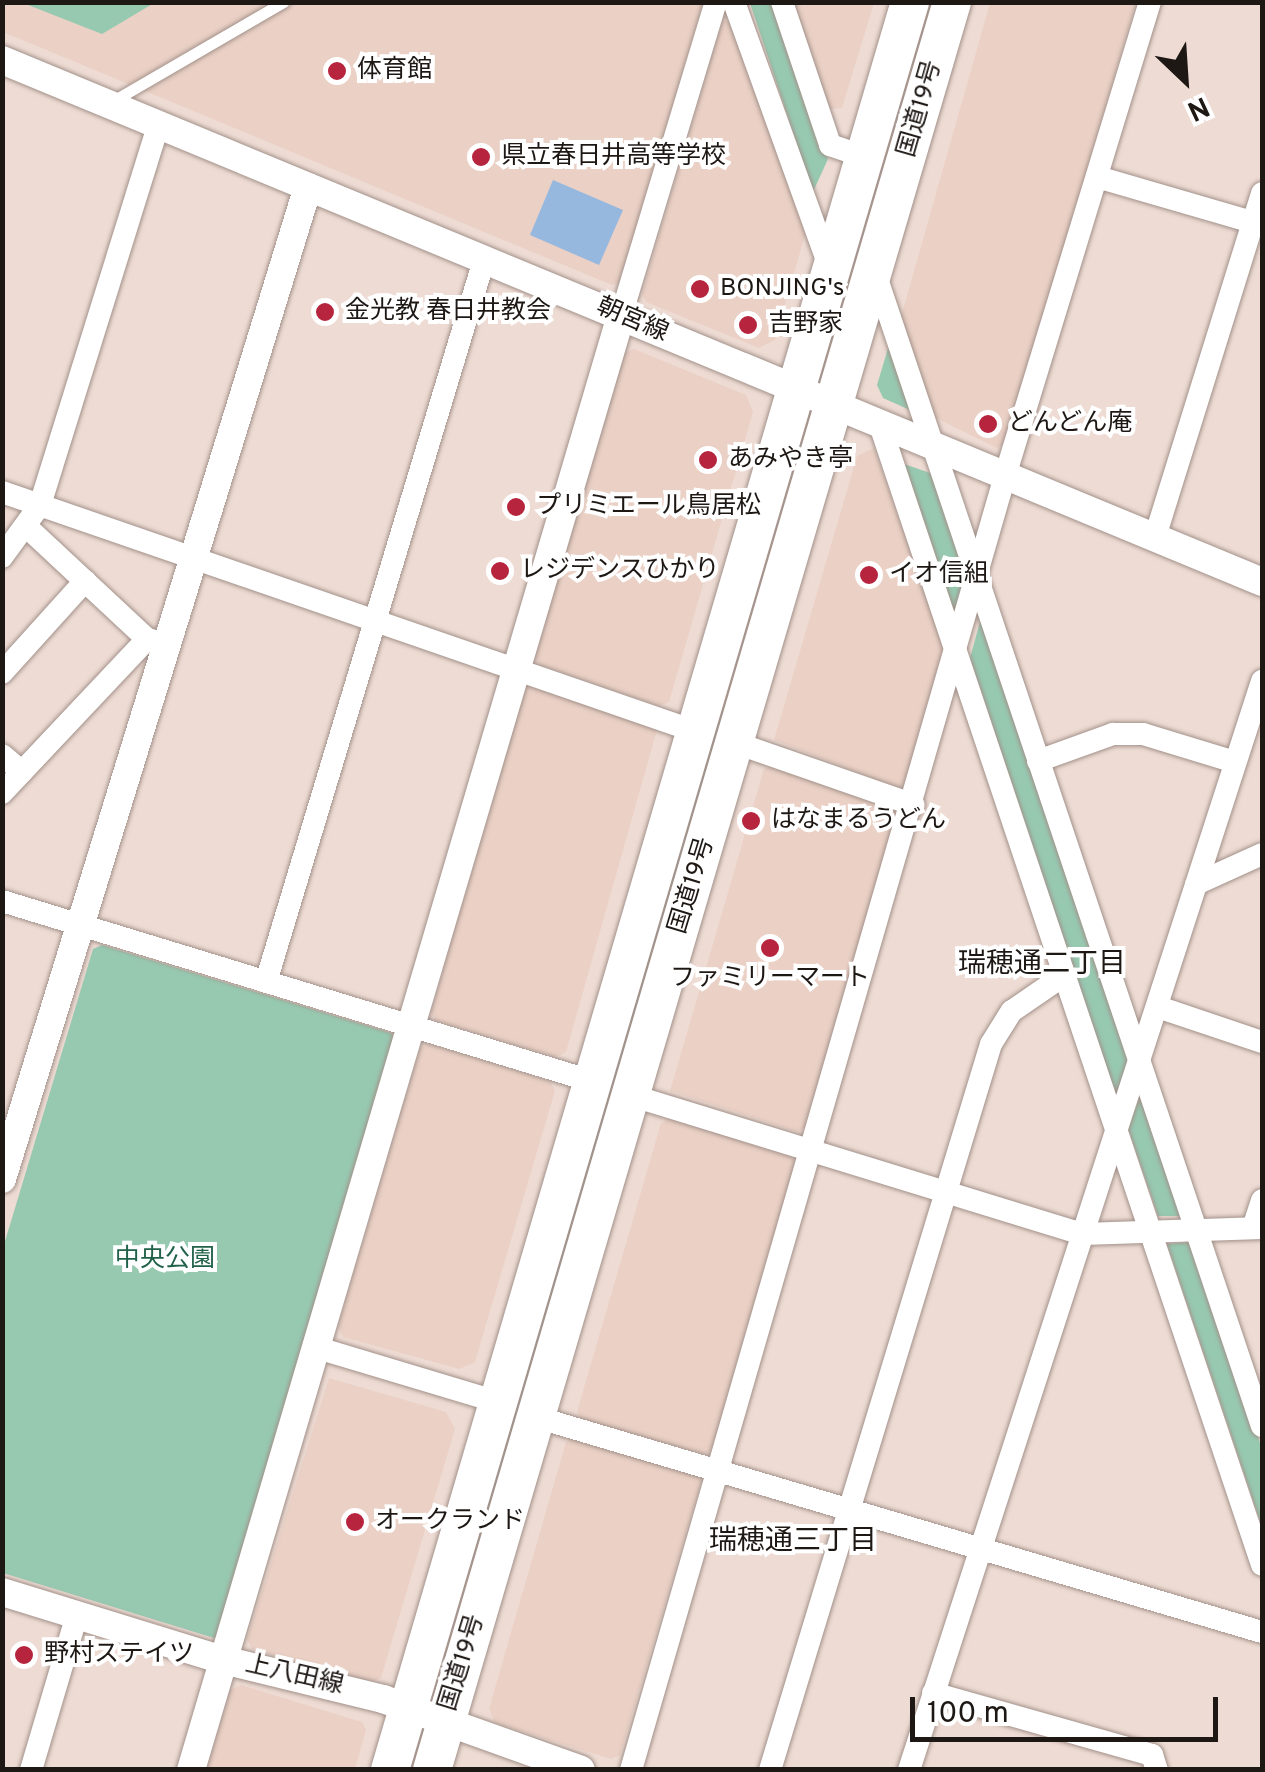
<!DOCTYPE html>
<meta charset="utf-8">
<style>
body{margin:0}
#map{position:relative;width:1265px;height:1772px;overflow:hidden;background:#eedcd4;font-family:Overpass,"Noto Sans JP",sans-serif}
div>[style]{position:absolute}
.built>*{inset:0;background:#ead0c5}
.green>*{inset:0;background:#97c9b1}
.water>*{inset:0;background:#96b8df}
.roads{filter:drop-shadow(0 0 2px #a2918a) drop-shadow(0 0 2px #a2918a)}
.service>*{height:11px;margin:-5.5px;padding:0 5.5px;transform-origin:5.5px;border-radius:5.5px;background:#fff}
.minor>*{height:22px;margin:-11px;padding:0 11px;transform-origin:11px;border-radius:11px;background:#fff}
.tertiary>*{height:28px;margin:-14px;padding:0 14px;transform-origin:14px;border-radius:14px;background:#fff}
.trunk>*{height:38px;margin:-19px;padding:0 19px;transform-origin:19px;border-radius:19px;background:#fff}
.dots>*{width:28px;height:28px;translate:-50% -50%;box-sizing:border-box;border:5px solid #fff;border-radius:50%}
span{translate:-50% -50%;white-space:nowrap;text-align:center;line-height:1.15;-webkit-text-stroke:8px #fff;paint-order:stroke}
.poi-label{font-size:25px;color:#1e1815}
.left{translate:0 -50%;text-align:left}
.street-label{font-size:25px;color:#1e1815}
.park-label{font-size:25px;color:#22624a}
.neighbourhood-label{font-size:28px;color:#1e1815}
.frame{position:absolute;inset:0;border:5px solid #1e1815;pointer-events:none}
.north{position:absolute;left:1135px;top:30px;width:100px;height:100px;-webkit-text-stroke:8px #fff;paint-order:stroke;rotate:155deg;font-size:28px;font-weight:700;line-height:40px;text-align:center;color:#1e1815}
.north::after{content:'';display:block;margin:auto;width:35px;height:45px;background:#1e1815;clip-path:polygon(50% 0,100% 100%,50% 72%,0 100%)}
.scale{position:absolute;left:910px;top:1697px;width:308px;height:45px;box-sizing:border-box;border:5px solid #1e1815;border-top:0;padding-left:12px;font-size:30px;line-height:35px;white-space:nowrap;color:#1e1815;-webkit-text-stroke:8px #fff;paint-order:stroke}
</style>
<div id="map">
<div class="built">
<i style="clip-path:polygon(2px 3px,703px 3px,619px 283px,612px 285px,3px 32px)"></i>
<i style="clip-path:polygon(794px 3px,874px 3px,842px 108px,830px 109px)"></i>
<i style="clip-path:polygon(990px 3px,1136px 3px,1006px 443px,997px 448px,934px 417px,901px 317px)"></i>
<i style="clip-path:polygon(722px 21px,735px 21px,806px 231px,775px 340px,759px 348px,646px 302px,642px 294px)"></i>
<i style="clip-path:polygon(634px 349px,746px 395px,753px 412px,669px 702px,659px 706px,540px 665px,535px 658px,625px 353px)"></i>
<i style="clip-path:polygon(874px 448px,945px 651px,907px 783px,898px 788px,774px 740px,857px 456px)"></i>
<i style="clip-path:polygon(533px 684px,657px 730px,566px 1052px,556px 1057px,435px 1020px,431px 1012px,526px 687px)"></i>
<i style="clip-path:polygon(773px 765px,893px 805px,898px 815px,806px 1127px,798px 1132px,670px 1091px,764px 769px)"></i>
<i style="clip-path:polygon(428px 1044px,550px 1081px,555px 1091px,475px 1362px,459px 1369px,343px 1337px,338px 1327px,420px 1048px)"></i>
<i style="clip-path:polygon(669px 1119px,791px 1155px,795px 1163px,711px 1451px,704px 1454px,581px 1420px,577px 1412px,661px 1123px)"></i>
<i style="clip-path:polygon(329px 1378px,446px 1412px,455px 1429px,381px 1678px,366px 1684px,252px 1649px,247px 1639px)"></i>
<i style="clip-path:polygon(575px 1438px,697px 1473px,701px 1482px,620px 1755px,611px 1759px,495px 1723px,489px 1709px,566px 1442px)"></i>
<i style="clip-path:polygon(241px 1685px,362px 1722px,366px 1730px,355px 1769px,207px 1769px,230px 1690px)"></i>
</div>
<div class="green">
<i style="clip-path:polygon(23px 3px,154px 3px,102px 34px)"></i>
<i style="clip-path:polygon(750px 3px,774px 3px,828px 159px,813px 192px)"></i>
<i style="clip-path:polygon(889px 345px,912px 411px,883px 398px,877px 385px)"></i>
<i style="clip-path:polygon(904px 464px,933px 474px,969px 574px,955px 616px)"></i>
<i style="clip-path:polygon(981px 618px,1132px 1058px,1117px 1098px,970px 658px)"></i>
<i style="clip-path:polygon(744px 655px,500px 1480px,468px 1568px,713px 735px)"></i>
<i style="clip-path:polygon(102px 945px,391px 1033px,396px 1041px,222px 1633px,214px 1638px,3px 1573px,3px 1248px,93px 949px)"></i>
<i style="clip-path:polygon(1142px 1091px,1183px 1216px,1158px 1216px,1128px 1128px)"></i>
<i style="clip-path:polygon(1193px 1242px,1262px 1449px,1262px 1527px,1167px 1244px)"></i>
</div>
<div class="water">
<i style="clip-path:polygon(553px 180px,623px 210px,599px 265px,530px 235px)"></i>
</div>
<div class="roads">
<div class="service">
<i style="left:113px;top:101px;width:197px;rotate:-30.2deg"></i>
</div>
<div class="minor">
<i style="left:734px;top:2px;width:283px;rotate:70.2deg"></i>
<i style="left:782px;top:2px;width:151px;rotate:71.4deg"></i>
<i style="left:830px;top:145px;width:36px;rotate:19deg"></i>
<i style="left:1097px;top:177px;width:172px;rotate:16.2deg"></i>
<i style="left:875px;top:273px;width:1216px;rotate:71.45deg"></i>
<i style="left:621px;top:316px;width:328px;rotate:-73.2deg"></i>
<i style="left:880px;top:425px;width:1202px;rotate:71.47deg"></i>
<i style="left:2px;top:492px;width:732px;rotate:19.05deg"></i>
<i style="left:29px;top:529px;width:161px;rotate:43deg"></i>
<i style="left:147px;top:639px;width:16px;rotate:15deg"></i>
<i style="left:1155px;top:537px;width:360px;rotate:-72.7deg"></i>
<i style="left:2px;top:557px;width:64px;rotate:-53.8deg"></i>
<i style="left:40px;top:505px;width:398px;rotate:-72.7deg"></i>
<i style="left:2px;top:673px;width:124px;rotate:-47.9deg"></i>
<i style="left:736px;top:743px;width:188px;rotate:19.2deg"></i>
<i style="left:2px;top:755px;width:26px;rotate:40deg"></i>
<i style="left:1038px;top:761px;width:80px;rotate:-19.8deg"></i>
<i style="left:1113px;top:734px;width:30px"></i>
<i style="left:1143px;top:734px;width:96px;rotate:16.9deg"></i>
<i style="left:2px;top:793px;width:212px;rotate:-46.7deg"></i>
<i style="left:1196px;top:884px;width:72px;rotate:-24.4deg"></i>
<i style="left:2px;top:901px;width:616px;rotate:16.99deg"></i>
<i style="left:266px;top:982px;width:754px;rotate:-73.2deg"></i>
<i style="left:1158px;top:1007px;width:110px;rotate:18.6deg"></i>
<i style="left:630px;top:1095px;width:474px;rotate:17.1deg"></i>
<i style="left:1083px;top:1234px;width:179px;rotate:-1.9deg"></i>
<i style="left:1254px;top:1225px;width:26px;rotate:-72deg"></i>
<i style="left:318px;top:1348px;width:188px;rotate:16.7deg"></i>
<i style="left:536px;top:1417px;width:757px;rotate:16.5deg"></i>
<i style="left:933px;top:1693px;width:228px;rotate:15.8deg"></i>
<i style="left:1152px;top:1755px;width:16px;rotate:72deg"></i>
<i style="left:31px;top:1770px;width:162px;rotate:-73.5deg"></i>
<i style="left:631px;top:1770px;width:1347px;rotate:-73.88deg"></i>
<i style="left:1005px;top:476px;width:496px;rotate:-73deg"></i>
<i style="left:770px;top:1770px;width:759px;rotate:-73.07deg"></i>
<i style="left:991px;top:1044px;width:39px;rotate:-58deg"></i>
<i style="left:1012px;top:1011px;width:58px;rotate:-34.5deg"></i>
<i style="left:909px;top:1770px;width:1145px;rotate:-72.04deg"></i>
</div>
<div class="tertiary">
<i style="left:2px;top:60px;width:1364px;rotate:22.5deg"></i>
<i style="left:2px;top:1179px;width:1038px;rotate:-72.86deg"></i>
<i style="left:2px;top:1592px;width:231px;rotate:17.1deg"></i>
<i style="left:223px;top:1660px;width:165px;rotate:13.7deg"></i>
<i style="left:383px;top:1699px;width:210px;rotate:19.7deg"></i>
<i style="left:191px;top:1770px;width:1516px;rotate:-73.53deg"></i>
</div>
<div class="trunk">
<i style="left:390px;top:1770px;width:1843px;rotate:-73.61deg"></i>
<i style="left:432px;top:1770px;width:1843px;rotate:-73.61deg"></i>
</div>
</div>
<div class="dots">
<i style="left:337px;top:71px;background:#b6243e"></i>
<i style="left:481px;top:157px;background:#b6243e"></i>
<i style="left:700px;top:289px;background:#b6243e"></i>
<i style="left:325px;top:312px;background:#b6243e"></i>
<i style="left:748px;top:325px;background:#b6243e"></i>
<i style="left:988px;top:424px;background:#b6243e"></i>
<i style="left:708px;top:460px;background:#b6243e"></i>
<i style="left:516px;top:507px;background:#b6243e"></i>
<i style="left:500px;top:571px;background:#b6243e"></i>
<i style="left:869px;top:575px;background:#b6243e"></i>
<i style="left:751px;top:821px;background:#b6243e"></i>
<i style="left:770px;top:948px;background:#b6243e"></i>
<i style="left:355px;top:1522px;background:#b6243e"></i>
<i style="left:24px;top:1655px;background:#b6243e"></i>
</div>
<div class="poi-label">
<span class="left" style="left:357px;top:71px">体育館</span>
<span class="left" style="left:501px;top:157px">県立春日井高等学校</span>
<span class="left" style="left:720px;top:289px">BONJING's</span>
<span class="left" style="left:345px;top:312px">金光教 春日井教会</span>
<span class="left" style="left:768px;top:325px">吉野家</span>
<span class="left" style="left:1008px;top:424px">どんどん庵</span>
<span class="left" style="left:728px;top:460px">あみやき亭</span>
<span class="left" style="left:536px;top:507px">プリミエール鳥居松</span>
<span class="left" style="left:520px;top:571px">レジデンスひかり</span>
<span class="left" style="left:889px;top:575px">イオ信組</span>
<span class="left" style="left:771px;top:821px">はなまるうどん</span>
<span style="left:770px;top:979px">ファミリーマート</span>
<span class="left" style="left:375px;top:1522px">オークランド</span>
<span class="left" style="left:44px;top:1655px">野村ステイツ</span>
</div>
<div class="street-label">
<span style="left:921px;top:109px;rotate:-74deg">国道19号</span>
<span style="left:632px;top:321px;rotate:23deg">朝宮線</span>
<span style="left:693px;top:886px;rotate:-73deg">国道19号</span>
<span style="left:463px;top:1663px;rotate:-73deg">国道19号</span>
<span style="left:294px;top:1676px;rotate:13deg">上八田線</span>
</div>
<div class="park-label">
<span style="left:165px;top:1260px">中央公園</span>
</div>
<div class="neighbourhood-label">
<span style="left:1042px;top:965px">瑞穂通二丁目</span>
<span style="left:793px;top:1542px">瑞穂通三丁目</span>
</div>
<div class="frame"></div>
<div class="north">N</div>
<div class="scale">100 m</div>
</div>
